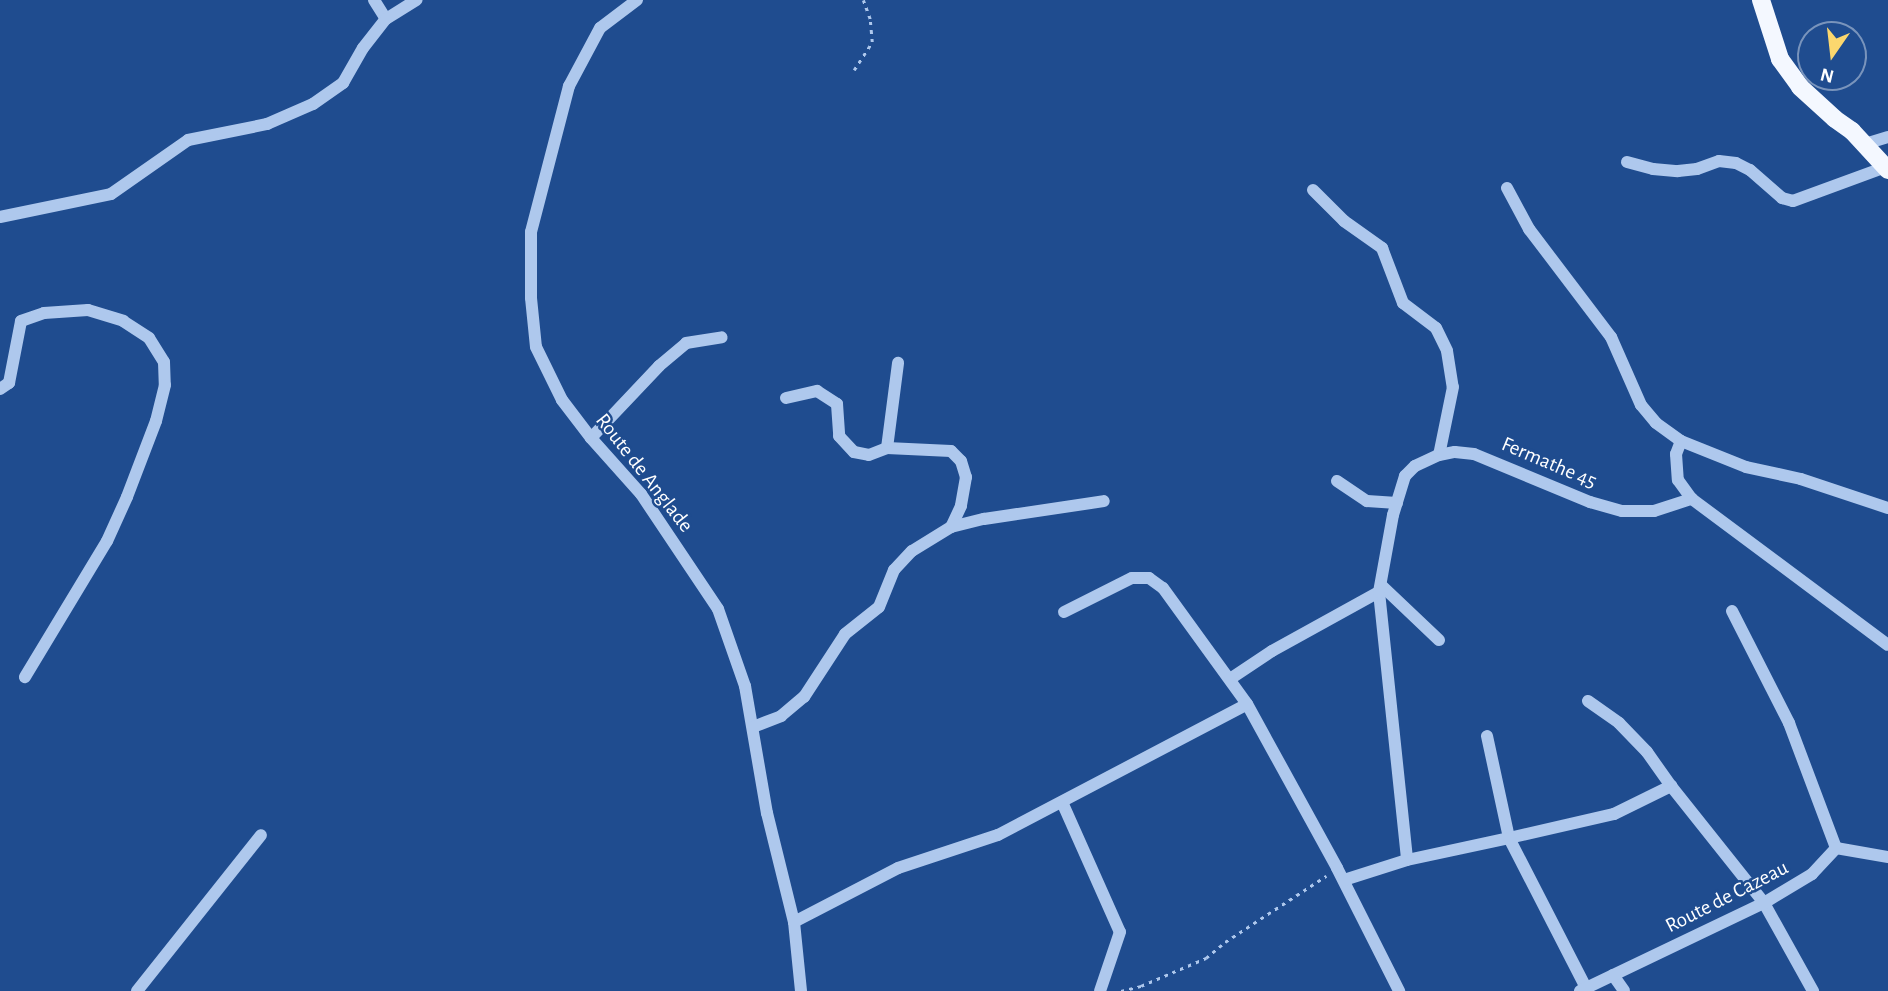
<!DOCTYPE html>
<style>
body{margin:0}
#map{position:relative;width:1888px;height:991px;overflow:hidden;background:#1f4c8f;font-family:"Alegreya Sans",sans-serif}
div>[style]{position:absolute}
.path>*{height:2.5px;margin-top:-1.25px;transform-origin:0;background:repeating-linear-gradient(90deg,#aec8ed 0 3.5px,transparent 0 8.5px)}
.minor>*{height:12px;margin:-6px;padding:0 6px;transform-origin:6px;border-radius:6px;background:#aec8ed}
.major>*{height:18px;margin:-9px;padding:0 9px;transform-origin:9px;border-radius:9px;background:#f4f8ff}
span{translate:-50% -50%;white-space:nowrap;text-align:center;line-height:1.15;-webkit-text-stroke:5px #1f4c8f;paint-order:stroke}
.street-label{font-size:21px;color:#fff}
.north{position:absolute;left:1797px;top:21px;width:70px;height:70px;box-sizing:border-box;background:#1f4c8f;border:2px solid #7994bc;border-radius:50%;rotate:194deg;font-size:19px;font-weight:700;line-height:28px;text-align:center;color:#fff}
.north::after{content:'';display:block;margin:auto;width:24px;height:32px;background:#fbd76e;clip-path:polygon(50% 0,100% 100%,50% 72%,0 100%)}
</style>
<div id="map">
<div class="path">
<i style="left:854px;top:70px;width:33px;rotate:-57deg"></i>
<i style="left:872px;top:42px;width:23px;rotate:-95deg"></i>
<i style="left:870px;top:19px;width:20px;rotate:-110deg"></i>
<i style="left:1121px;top:991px;width:21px;rotate:-14deg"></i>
<i style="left:1141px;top:986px;width:71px;rotate:-23.3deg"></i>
<i style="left:1206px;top:958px;width:25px;rotate:-40deg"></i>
<i style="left:1225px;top:942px;width:121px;rotate:-33.2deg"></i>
</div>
<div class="minor">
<i style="left:374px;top:0;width:22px;rotate:58deg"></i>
<i style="left:637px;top:0;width:46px;rotate:142.9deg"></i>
<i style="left:600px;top:28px;width:66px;rotate:118.1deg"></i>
<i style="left:569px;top:86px;width:151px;rotate:104.6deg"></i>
<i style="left:531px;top:232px;width:66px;rotate:90deg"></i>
<i style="left:531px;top:298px;width:49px;rotate:84.2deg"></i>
<i style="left:536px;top:347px;width:59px;rotate:63.9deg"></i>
<i style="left:562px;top:400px;width:48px;rotate:52.7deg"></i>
<i style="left:591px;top:438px;width:75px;rotate:48.2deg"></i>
<i style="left:641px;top:494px;width:138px;rotate:56.2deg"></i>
<i style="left:718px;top:609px;width:82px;rotate:70.7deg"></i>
<i style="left:745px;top:686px;width:129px;rotate:80.2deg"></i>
<i style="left:767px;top:813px;width:112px;rotate:76.1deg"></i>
<i style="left:794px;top:922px;width:69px;rotate:84.2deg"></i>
<i style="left:1865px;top:144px;width:24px;rotate:-17deg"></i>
<i style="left:1627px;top:162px;width:27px;rotate:15deg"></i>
<i style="left:1653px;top:169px;width:25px;rotate:5deg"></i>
<i style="left:1678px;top:171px;width:19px;rotate:-6deg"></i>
<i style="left:1697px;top:169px;width:23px;rotate:-20deg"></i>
<i style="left:1719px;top:161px;width:17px;rotate:7deg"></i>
<i style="left:1736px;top:163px;width:16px;rotate:27deg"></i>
<i style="left:1750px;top:170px;width:43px;rotate:41.2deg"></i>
<i style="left:1782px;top:198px;width:11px;rotate:15deg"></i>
<i style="left:1793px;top:201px;width:99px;rotate:-20.1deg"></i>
<i style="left:1507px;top:188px;width:47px;rotate:61.8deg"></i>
<i style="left:1529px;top:229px;width:136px;rotate:52.8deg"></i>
<i style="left:1611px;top:337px;width:74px;rotate:66.2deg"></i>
<i style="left:1641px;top:405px;width:23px;rotate:50deg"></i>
<i style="left:1656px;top:423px;width:31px;rotate:36deg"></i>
<i style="left:1313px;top:190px;width:44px;rotate:45deg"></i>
<i style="left:1344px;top:221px;width:47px;rotate:35.4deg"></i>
<i style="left:1382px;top:248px;width:59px;rotate:69.1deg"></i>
<i style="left:1403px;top:303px;width:41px;rotate:37.1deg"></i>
<i style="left:1436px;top:328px;width:25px;rotate:64deg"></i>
<i style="left:1447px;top:351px;width:36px;rotate:81deg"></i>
<i style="left:1453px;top:387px;width:69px;rotate:101.6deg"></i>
<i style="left:0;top:217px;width:113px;rotate:-11.7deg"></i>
<i style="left:111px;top:194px;width:94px;rotate:-35deg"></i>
<i style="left:188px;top:140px;width:81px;rotate:-11.4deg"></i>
<i style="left:267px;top:124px;width:50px;rotate:-23.5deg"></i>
<i style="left:313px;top:104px;width:37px;rotate:-35deg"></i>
<i style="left:343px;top:83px;width:40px;rotate:-60.3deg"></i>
<i style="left:363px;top:48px;width:37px;rotate:-52deg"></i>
<i style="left:386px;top:19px;width:36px;rotate:-32deg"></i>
<i style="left:0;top:389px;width:11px;rotate:-34deg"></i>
<i style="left:9px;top:383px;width:63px;rotate:-79deg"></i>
<i style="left:21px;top:321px;width:24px;rotate:-19deg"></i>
<i style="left:44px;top:313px;width:44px;rotate:-3.9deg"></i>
<i style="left:88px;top:310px;width:37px;rotate:17deg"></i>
<i style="left:123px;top:321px;width:31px;rotate:33deg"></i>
<i style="left:149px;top:338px;width:28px;rotate:58deg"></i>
<i style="left:164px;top:362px;width:23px;rotate:88deg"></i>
<i style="left:165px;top:385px;width:37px;rotate:104deg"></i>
<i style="left:156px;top:421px;width:81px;rotate:110.9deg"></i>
<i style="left:127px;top:497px;width:48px;rotate:114.4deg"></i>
<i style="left:107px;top:541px;width:159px;rotate:121.1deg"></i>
<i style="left:786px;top:398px;width:32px;rotate:-13deg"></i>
<i style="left:817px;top:391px;width:24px;rotate:33deg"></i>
<i style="left:837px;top:404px;width:32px;rotate:86deg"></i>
<i style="left:839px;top:436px;width:22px;rotate:47deg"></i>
<i style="left:854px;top:452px;width:15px;rotate:11deg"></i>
<i style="left:869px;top:455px;width:19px;rotate:-21deg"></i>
<i style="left:887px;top:448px;width:64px;rotate:2.7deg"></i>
<i style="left:951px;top:451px;width:14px;rotate:45deg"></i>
<i style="left:961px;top:461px;width:17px;rotate:73deg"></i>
<i style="left:966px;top:477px;width:29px;rotate:100deg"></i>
<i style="left:961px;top:506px;width:23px;rotate:115deg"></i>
<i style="left:591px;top:438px;width:99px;rotate:-46.6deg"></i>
<i style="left:659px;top:366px;width:35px;rotate:-40deg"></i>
<i style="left:686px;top:343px;width:36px;rotate:-9deg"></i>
<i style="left:887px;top:448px;width:86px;rotate:-82.6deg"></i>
<i style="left:1337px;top:481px;width:36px;rotate:34deg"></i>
<i style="left:1367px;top:501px;width:30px;rotate:4deg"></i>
<i style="left:1888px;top:508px;width:92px;rotate:-161.6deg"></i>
<i style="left:1801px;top:479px;width:56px;rotate:-167.7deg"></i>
<i style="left:1746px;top:467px;width:70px;rotate:-158.2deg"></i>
<i style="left:1681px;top:441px;width:14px;rotate:111deg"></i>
<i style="left:1676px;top:454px;width:26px;rotate:86deg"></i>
<i style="left:1678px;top:480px;width:24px;rotate:54deg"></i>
<i style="left:1692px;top:499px;width:244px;rotate:36.7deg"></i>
<i style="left:1381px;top:585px;width:80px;rotate:43.5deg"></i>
<i style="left:1379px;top:592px;width:269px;rotate:84deg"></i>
<i style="left:1732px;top:611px;width:126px;rotate:63deg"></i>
<i style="left:1789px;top:723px;width:134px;rotate:69.4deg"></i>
<i style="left:1064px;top:612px;width:76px;rotate:-26.6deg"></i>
<i style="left:1132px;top:578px;width:17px"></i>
<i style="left:1149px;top:578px;width:17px;rotate:36deg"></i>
<i style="left:1163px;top:588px;width:143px;rotate:54.1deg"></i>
<i style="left:1247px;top:704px;width:187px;rotate:61.2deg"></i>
<i style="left:1337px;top:868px;width:138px;rotate:63.2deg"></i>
<i style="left:1230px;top:679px;width:50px;rotate:-33.7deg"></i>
<i style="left:1272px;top:651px;width:122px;rotate:-28.9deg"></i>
<i style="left:1379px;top:592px;width:78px;rotate:-79.7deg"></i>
<i style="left:1393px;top:515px;width:41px;rotate:-72.9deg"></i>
<i style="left:1405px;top:476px;width:14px;rotate:-45deg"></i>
<i style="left:1415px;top:466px;width:26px;rotate:-25deg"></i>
<i style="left:1439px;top:455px;width:16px;rotate:-11deg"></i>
<i style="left:1455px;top:452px;width:19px;rotate:6deg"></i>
<i style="left:1474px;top:454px;width:126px;rotate:22.5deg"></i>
<i style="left:1590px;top:502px;width:33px;rotate:16deg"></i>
<i style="left:1622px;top:511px;width:32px"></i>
<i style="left:1654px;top:511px;width:40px;rotate:-18deg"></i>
<i style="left:1588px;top:701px;width:38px;rotate:35deg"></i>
<i style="left:1619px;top:723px;width:40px;rotate:46deg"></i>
<i style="left:1647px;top:752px;width:42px;rotate:54.8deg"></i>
<i style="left:1671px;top:786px;width:149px;rotate:51.5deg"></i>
<i style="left:1764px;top:903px;width:101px;rotate:60.9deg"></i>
<i style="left:753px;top:727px;width:30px;rotate:-21deg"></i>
<i style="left:781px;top:716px;width:30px;rotate:-40deg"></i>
<i style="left:804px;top:697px;width:75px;rotate:-56.9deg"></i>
<i style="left:845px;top:634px;width:43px;rotate:-38.5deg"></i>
<i style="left:879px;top:607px;width:40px;rotate:-68deg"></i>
<i style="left:894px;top:570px;width:26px;rotate:-47deg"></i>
<i style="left:912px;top:551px;width:46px;rotate:-31.6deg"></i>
<i style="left:951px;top:527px;width:34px;rotate:-14deg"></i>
<i style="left:984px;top:519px;width:121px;rotate:-8.5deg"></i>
<i style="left:1487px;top:736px;width:104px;rotate:77.8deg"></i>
<i style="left:1509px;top:838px;width:108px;rotate:-12.9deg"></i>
<i style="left:1614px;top:814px;width:64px;rotate:-26.2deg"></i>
<i style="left:1062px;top:802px;width:142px;rotate:66deg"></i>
<i style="left:1120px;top:932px;width:62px;rotate:108.7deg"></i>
<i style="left:1836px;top:848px;width:53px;rotate:9.8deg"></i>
<i style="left:1344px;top:880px;width:66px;rotate:-17.6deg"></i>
<i style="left:1407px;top:860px;width:104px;rotate:-12.2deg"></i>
<i style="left:1509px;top:838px;width:169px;rotate:62.8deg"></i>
<i style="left:794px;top:922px;width:117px;rotate:-27.4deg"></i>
<i style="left:898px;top:868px;width:105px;rotate:-18.3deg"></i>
<i style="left:998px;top:835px;width:281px;rotate:-27.7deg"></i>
<i style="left:1613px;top:975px;width:19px;rotate:55deg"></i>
<i style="left:137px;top:991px;width:199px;rotate:-51.5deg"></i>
<i style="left:1580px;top:991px;width:204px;rotate:-25.6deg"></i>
<i style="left:1764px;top:903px;width:56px;rotate:-31.1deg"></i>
<i style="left:1812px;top:874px;width:35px;rotate:-47deg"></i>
</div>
<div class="major">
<i style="left:1761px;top:0;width:62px;rotate:72.1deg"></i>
<i style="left:1780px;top:59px;width:34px;rotate:54deg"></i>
<i style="left:1800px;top:87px;width:47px;rotate:42.4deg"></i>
<i style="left:1835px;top:119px;width:21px;rotate:35deg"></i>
<i style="left:1852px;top:131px;width:53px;rotate:47.3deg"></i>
</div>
<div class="street-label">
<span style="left:1549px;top:463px;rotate:23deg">Fermathe 45</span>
<span style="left:644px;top:473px;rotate:52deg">Route de Anglade</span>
<span style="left:1727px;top:897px;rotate:-27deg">Route de Cazeau</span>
</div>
<div class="north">N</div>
</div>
